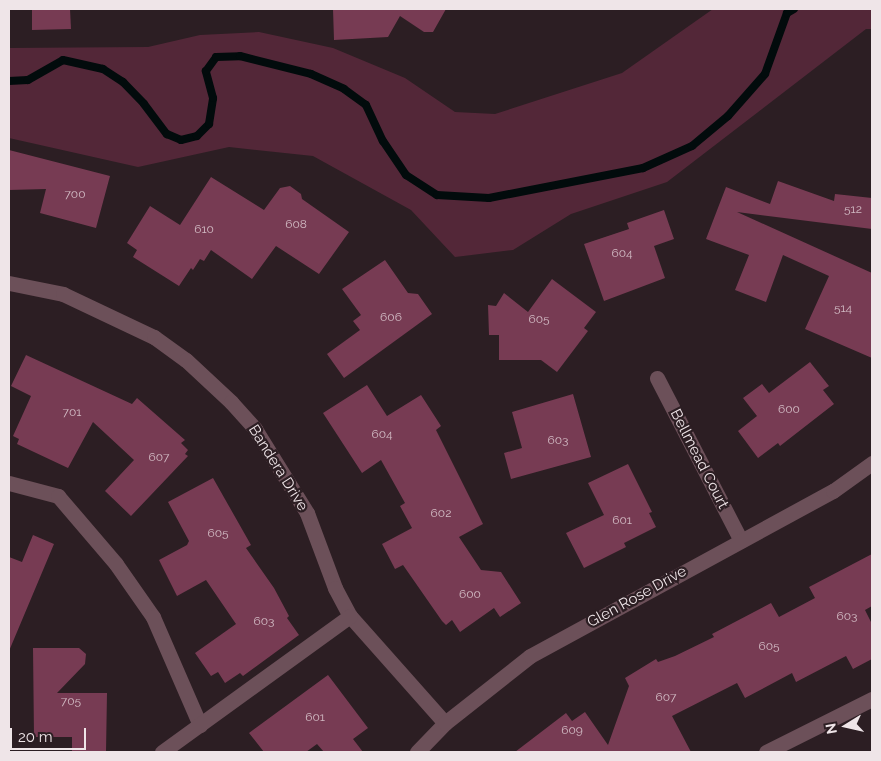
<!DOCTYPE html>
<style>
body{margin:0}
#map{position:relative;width:881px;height:761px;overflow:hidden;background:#2c1e23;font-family:Raleway,sans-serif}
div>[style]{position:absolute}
.green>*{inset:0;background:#532738}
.stream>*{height:8px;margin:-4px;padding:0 4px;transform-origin:4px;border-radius:4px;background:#020b0c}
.building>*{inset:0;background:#773b53}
.minor>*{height:15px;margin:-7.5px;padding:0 7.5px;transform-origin:7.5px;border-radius:7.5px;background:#6c5059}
span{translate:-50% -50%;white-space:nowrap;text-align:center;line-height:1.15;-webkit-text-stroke:4.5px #2c1e23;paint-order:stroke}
.number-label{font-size:12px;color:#d1bac3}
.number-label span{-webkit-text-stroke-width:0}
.street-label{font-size:15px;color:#efe5e8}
.frame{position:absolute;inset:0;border:10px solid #efe5e8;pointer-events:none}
.north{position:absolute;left:821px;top:701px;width:50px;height:50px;-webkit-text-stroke:4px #2c1e23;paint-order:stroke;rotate:260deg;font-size:14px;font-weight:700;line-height:20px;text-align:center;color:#efe5e8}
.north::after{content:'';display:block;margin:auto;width:18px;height:22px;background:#efe5e8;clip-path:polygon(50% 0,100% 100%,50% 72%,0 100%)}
.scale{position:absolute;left:10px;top:728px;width:76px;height:22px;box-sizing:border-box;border:2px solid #efe5e8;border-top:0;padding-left:6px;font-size:15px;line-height:18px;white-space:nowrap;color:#efe5e8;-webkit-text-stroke:4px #2c1e23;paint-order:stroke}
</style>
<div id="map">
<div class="green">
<i style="clip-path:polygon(713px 9px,872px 9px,872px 29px,866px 29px,667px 182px,571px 214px,513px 250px,455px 257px,411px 210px,313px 156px,229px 147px,138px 167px,9px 138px,9px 48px,148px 47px,200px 35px,259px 32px,333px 48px,405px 78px,455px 112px,495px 114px,622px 73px)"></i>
</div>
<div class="stream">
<i style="left:9px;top:81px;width:19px;rotate:-3deg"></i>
<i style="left:28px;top:80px;width:40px;rotate:-29.7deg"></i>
<i style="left:63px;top:60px;width:41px;rotate:12.7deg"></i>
<i style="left:103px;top:69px;width:24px;rotate:33deg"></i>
<i style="left:123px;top:82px;width:30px;rotate:46deg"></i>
<i style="left:144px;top:104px;width:38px;rotate:53deg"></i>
<i style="left:167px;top:134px;width:15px;rotate:23deg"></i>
<i style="left:181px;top:140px;width:16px;rotate:-14deg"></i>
<i style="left:197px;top:136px;width:17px;rotate:-45deg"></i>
<i style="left:209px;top:124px;width:26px;rotate:-81deg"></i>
<i style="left:213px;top:98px;width:28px;rotate:-105deg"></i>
<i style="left:206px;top:71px;width:17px;rotate:-54deg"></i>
<i style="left:216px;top:57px;width:24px;rotate:-2deg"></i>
<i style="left:240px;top:56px;width:73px;rotate:14.2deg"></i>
<i style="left:311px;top:74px;width:36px;rotate:24deg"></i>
<i style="left:344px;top:89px;width:27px;rotate:36deg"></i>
<i style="left:366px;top:105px;width:40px;rotate:65deg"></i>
<i style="left:383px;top:141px;width:41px;rotate:55.9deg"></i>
<i style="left:406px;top:175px;width:37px;rotate:33deg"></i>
<i style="left:437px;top:195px;width:52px;rotate:3.3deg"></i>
<i style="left:489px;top:198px;width:157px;rotate:-11deg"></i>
<i style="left:643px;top:168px;width:54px;rotate:-24.2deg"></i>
<i style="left:692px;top:146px;width:47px;rotate:-39.8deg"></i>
<i style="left:728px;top:116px;width:56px;rotate:-48.6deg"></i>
<i style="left:765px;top:74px;width:65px;rotate:-70.2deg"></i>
<i style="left:787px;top:13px;width:8px;rotate:-30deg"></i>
</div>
<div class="building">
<i style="clip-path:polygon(32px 9px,70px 9px,71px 29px,32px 30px)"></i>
<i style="clip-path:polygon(333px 9px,446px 9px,433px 32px,424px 32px,400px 16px,388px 37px,334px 40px)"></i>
<i style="clip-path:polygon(9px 150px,110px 176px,96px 228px,40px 213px,46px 189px,9px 190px)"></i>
<i style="clip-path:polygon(211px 177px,264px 210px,280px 188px,290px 186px,301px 194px,302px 199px,349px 232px,319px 274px,276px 246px,252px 279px,211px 250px,204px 261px,200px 259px,193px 270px,191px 268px,179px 286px,133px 257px,137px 250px,127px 243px,150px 206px,180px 225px)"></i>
<i style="clip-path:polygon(778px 181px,834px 201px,835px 194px,872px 198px,872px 229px,737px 212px,872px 273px,872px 358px,805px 329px,829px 276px,783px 255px,766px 302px,735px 290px,749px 255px,706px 239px,726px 187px,770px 204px)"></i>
<i style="clip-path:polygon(664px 210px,674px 239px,654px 246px,665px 278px,604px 301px,584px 244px,629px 229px,627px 223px)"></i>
<i style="clip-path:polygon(385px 260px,408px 293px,418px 294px,432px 314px,344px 378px,327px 354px,360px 330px,353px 321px,361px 315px,342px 289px)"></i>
<i style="clip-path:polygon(552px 279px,596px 312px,584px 328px,588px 331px,557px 372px,541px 360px,499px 360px,499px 335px,489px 335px,488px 305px,496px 306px,504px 293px,528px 312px)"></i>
<i style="clip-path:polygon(26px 355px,132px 404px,137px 398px,185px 440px,181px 443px,188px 450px,185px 454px,188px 456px,131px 516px,105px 491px,134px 460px,93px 422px,68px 468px,17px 444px,19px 439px,13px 436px,31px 396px,11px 386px)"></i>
<i style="clip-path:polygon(810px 362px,829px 386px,823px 390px,834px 404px,780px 446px,778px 443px,758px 458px,738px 431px,757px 416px,743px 398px,762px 384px,769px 393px)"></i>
<i style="clip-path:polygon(367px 385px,387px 416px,421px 395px,441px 426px,436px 430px,483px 524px,459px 537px,481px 570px,501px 572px,521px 603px,500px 617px,494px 608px,460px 632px,452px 620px,446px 625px,442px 621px,403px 565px,395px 569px,382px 544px,412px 528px,400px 506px,405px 503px,381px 460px,362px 473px,323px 413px)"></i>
<i style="clip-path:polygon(573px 394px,591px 457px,511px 479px,504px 453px,522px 448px,512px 412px)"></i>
<i style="clip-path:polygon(628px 464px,652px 512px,649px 513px,656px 527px,624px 543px,626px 547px,584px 568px,566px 533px,604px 515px,588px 483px)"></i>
<i style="clip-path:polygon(213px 478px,251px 545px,246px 548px,274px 588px,289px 616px,287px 618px,299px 635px,243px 676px,240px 673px,225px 683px,218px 672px,211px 676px,195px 653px,236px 624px,206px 580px,177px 596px,159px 560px,187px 545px,189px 541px,168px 502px)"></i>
<i style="clip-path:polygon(33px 535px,54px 544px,9px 651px,9px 557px,22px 562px)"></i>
<i style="clip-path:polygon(872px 554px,872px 606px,865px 610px,872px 624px,872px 659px,853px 669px,846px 656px,796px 682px,792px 673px,745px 698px,737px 683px,672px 716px,691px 752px,515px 752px,566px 713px,572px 721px,585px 712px,608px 745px,629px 686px,625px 678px,656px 659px,658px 662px,675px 656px,714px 637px,712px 634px,771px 603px,779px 617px,815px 598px,809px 587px)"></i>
<i style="clip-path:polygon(33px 648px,79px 648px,86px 654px,85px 664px,57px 693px,107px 693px,106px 752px,72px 752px,72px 737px,34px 737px)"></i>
<i style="clip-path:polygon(328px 675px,368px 728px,353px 739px,363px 752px,324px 752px,317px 744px,306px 752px,264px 752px,249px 733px)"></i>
</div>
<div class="minor">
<i style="left:9px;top:283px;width:55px;rotate:11.5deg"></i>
<i style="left:63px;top:294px;width:101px;rotate:25.3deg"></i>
<i style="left:154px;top:337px;width:39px;rotate:36deg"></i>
<i style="left:186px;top:360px;width:62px;rotate:43deg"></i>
<i style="left:231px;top:402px;width:36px;rotate:48deg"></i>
<i style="left:255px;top:429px;width:99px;rotate:58.2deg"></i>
<i style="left:307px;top:513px;width:80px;rotate:69.5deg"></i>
<i style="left:335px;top:588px;width:32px;rotate:62deg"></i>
<i style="left:350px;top:616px;width:143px;rotate:48.4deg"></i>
<i style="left:657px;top:378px;width:183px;rotate:62.7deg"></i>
<i style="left:9px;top:483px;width:51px;rotate:14.9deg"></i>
<i style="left:58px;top:496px;width:89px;rotate:49.5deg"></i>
<i style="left:116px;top:564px;width:65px;rotate:55.1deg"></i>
<i style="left:153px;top:617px;width:118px;rotate:66.5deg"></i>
<i style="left:162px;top:752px;width:232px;rotate:-35.9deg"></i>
<i style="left:417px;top:752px;width:40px;rotate:-46deg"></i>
<i style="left:445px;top:723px;width:108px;rotate:-38.2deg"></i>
<i style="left:530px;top:656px;width:345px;rotate:-28.6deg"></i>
<i style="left:833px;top:491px;width:48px;rotate:-35.7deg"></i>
<i style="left:766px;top:752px;width:119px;rotate:-26.6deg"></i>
</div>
<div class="number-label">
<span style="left:75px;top:195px">700</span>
<span style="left:853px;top:210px">512</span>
<span style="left:296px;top:225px">608</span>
<span style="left:204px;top:230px">610</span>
<span style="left:622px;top:254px">604</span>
<span style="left:843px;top:309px">514</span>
<span style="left:391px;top:318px">606</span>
<span style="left:539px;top:320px">605</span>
<span style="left:789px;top:410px">600</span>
<span style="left:72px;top:413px">701</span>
<span style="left:382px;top:435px">604</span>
<span style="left:558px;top:441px">603</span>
<span style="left:159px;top:458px">607</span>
<span style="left:441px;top:514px">602</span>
<span style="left:622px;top:521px">601</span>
<span style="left:218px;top:534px">605</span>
<span style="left:470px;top:595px">600</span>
<span style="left:847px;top:617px">603</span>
<span style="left:264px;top:622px">603</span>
<span style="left:769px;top:647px">605</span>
<span style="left:666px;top:698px">607</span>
<span style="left:71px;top:702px">705</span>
<span style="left:315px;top:718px">601</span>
<span style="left:572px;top:731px">609</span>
</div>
<div class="street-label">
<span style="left:699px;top:459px;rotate:63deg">Bellmead Court</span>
<span style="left:278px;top:468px;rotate:58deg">Bandera Drive</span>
<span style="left:637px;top:597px;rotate:-29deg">Glen Rose Drive</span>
</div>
<div class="frame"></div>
<div class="north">N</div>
<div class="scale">20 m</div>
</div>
